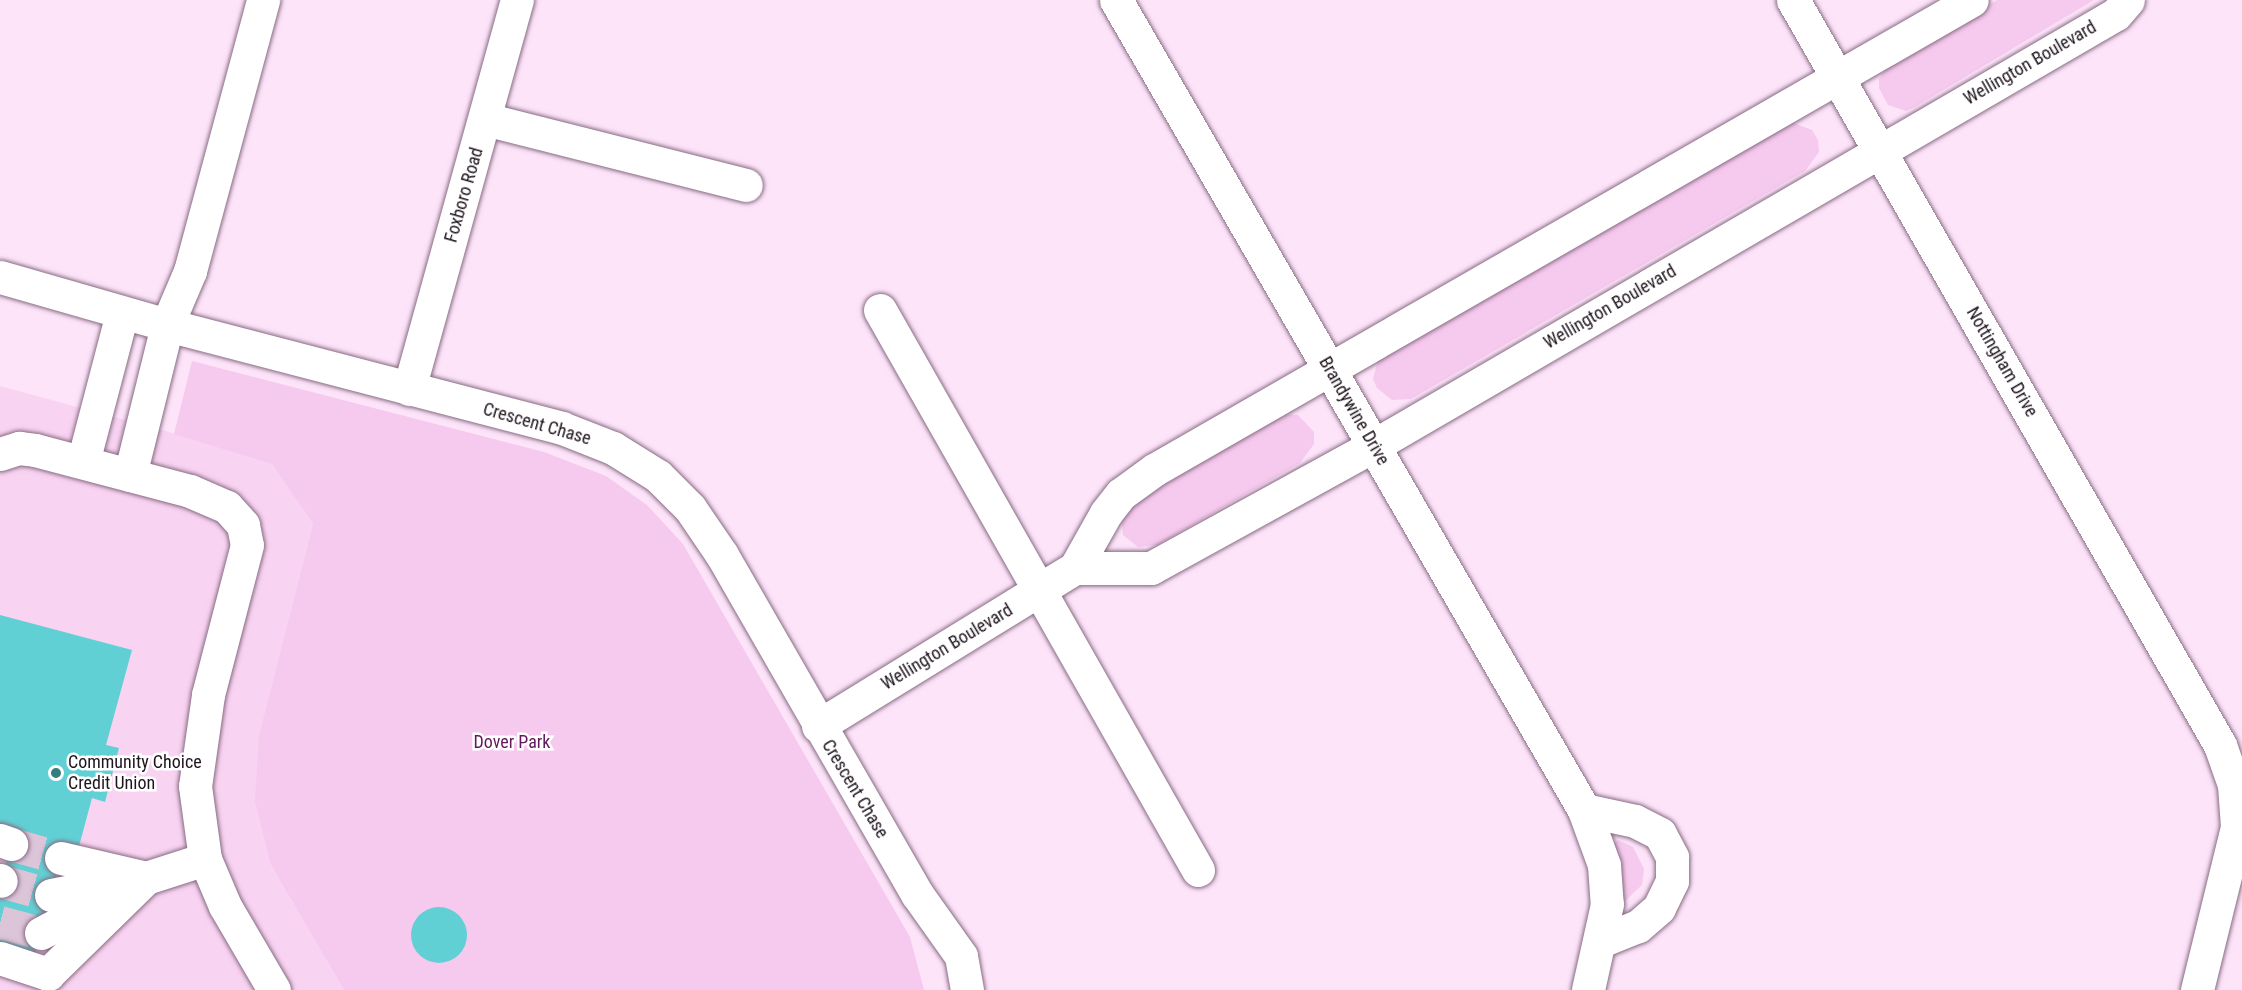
<!DOCTYPE html>
<style>
body{margin:0}
#map{position:relative;width:2242px;height:990px;overflow:hidden;background:#fde4f9;font-family:"Roboto Condensed",sans-serif}
div>[style]{position:absolute}
.built>*{inset:0;background:#f9d3f2}
.green>*{inset:0;background:#f6c9ee}
.building>*{inset:0;background:#61d0d4}
.round{border-radius:50%}
.minor-tunnel>*{height:33px;margin-top:-16.5px;transform-origin:0;background:repeating-linear-gradient(90deg,#dcc5d8 0 33px,transparent 0 49px)}
.roads{filter:drop-shadow(0 0 2px #876b82) drop-shadow(0 0 2px #876b82)}
.minor>*{height:33px;margin:-16.5px;padding:0 16.5px;transform-origin:16.5px;border-radius:16.5px;background:#fff}
.dots>*{width:16px;height:16px;translate:-50% -50%;box-sizing:border-box;border:3px solid #fff;border-radius:50%}
span{translate:-50% -50%;white-space:nowrap;text-align:center;line-height:1.15;-webkit-text-stroke:5px #fff;paint-order:stroke}
.street-label{font-size:18px;color:#1e141d}
.park-label{font-size:18px;color:#61195b}
.poi-label{font-size:18px;color:#1e141d}
.left{translate:0 -50%;text-align:left}
</style>
<div id="map">
<div class="built">
<i style="clip-path:polygon(0 386px,239px 451px,272px 464px,313px 524px,259px 735px,271px 865px,344px 990px,0 990px)"></i>
</div>
<div class="green">
<i style="clip-path:polygon(1997px 0,2094px 0,1915px 107px,1906px 111px,1888px 105px,1879px 88px,1879px 79px,1890px 62px)"></i>
<i style="clip-path:polygon(1791px 122px,1812px 130px,1818px 140px,1819px 152px,1805px 171px,1411px 399px,1392px 400px,1377px 388px,1373px 379px,1378px 360px)"></i>
<i style="clip-path:polygon(192px 361px,544px 452px,606px 476px,647px 505px,683px 544px,910px 937px,924px 990px,344px 990px,271px 865px,255px 801px,259px 735px,313px 524px,272px 464px,174px 434px)"></i>
<i style="clip-path:polygon(1286px 414px,1298px 415px,1314px 432px,1314px 444px,1300px 463px,1157px 545px,1138px 547px,1123px 535px,1121px 516px,1132px 501px)"></i>
<i style="clip-path:polygon(1618px 840px,1633px 847px,1644px 869px,1642px 885px,1623px 903px,1613px 844px)"></i>
</div>
<div class="building">
<i style="clip-path:polygon(0 615px,132px 650px,106px 745px,119px 748px,105px 802px,92px 798px,78px 850px,64px 847px,34px 959px,0 950px,0 886px,13px 837px,0 834px)"></i>
<i class="round" style="left:411px;top:907px;width:56px;height:56px"></i>
</div>
<div class="minor-tunnel">
<i style="left:11px;top:844px;width:52px;rotate:15.6deg"></i>
<i style="left:1px;top:881px;width:52px;rotate:15.6deg"></i>
<i style="left:0;top:922px;width:42px;rotate:15deg"></i>
</div>
<div class="roads">
<div class="minor">
<i style="left:1116px;top:0;width:935px;rotate:59.98deg"></i>
<i style="left:1584px;top:810px;width:59px;rotate:70deg"></i>
<i style="left:1604px;top:865px;width:39px;rotate:86deg"></i>
<i style="left:1607px;top:904px;width:88px;rotate:102.5deg"></i>
<i style="left:1793px;top:0;width:859px;rotate:60.18deg"></i>
<i style="left:2220px;top:745px;width:42px;rotate:70.7deg"></i>
<i style="left:2234px;top:785px;width:42px;rotate:85.9deg"></i>
<i style="left:2237px;top:827px;width:168px;rotate:103.8deg"></i>
<i style="left:485px;top:119px;width:269px;rotate:14.2deg"></i>
<i style="left:0;top:277px;width:174px;rotate:16deg"></i>
<i style="left:167px;top:325px;width:408px;rotate:14.6deg"></i>
<i style="left:562px;top:428px;width:55px;rotate:21.4deg"></i>
<i style="left:613px;top:448px;width:53px;rotate:31.9deg"></i>
<i style="left:658px;top:476px;width:45px;rotate:45deg"></i>
<i style="left:690px;top:508px;width:57px;rotate:55.8deg"></i>
<i style="left:722px;top:555px;width:391px;rotate:60.1deg"></i>
<i style="left:917px;top:894px;width:76px;rotate:54.6deg"></i>
<i style="left:961px;top:956px;width:35px;rotate:80deg"></i>
<i style="left:880px;top:310px;width:644px;rotate:60.41deg"></i>
<i style="left:409px;top:389px;width:404px;rotate:-74.5deg"></i>
<i style="left:0;top:454px;width:20px;rotate:-18deg"></i>
<i style="left:19px;top:448px;width:16px;rotate:7deg"></i>
<i style="left:35px;top:450px;width:160px;rotate:14.8deg"></i>
<i style="left:190px;top:491px;width:40px;rotate:23.4deg"></i>
<i style="left:227px;top:507px;width:24px;rotate:48deg"></i>
<i style="left:243px;top:525px;width:20px;rotate:79deg"></i>
<i style="left:247px;top:545px;width:155px;rotate:104.6deg"></i>
<i style="left:208px;top:695px;width:92px;rotate:98.1deg"></i>
<i style="left:195px;top:786px;width:74px;rotate:82.2deg"></i>
<i style="left:205px;top:859px;width:51px;rotate:66.9deg"></i>
<i style="left:225px;top:906px;width:97px;rotate:59.7deg"></i>
<i style="left:83px;top:462px;width:154px;rotate:-75.3deg"></i>
<i style="left:130px;top:475px;width:154px;rotate:-76.1deg"></i>
<i style="left:167px;top:325px;width:59px;rotate:-66.9deg"></i>
<i style="left:190px;top:271px;width:281px;rotate:-74.9deg"></i>
<i style="left:1075px;top:568px;width:76px"></i>
<i style="left:1151px;top:568px;width:253px;rotate:-28.8deg"></i>
<i style="left:1373px;top:446px;width:859px;rotate:-30.17deg"></i>
<i style="left:2116px;top:14px;width:18px;rotate:-49deg"></i>
<i style="left:818px;top:726px;width:302px;rotate:-31.6deg"></i>
<i style="left:1075px;top:568px;width:63px;rotate:-60.6deg"></i>
<i style="left:1106px;top:513px;width:24px;rotate:-52deg"></i>
<i style="left:1121px;top:494px;width:41px;rotate:-36deg"></i>
<i style="left:1154px;top:470px;width:943px;rotate:-29.88deg"></i>
<i style="left:1584px;top:810px;width:52px;rotate:12.2deg"></i>
<i style="left:1635px;top:821px;width:28px;rotate:27deg"></i>
<i style="left:1660px;top:834px;width:26px;rotate:62deg"></i>
<i style="left:1672px;top:857px;width:24px;rotate:90deg"></i>
<i style="left:1672px;top:881px;width:30px;rotate:116deg"></i>
<i style="left:1659px;top:908px;width:28px;rotate:139deg"></i>
<i style="left:1638px;top:926px;width:40px;rotate:158deg"></i>
<i style="left:0;top:840px;width:12px;rotate:20deg"></i>
<i style="left:61px;top:858px;width:87px;rotate:13.2deg"></i>
<i style="left:146px;top:878px;width:62px;rotate:-17.9deg"></i>
<i style="left:0;top:880px;width:1px;rotate:45deg"></i>
<i style="left:51px;top:895px;width:64px;rotate:-10.8deg"></i>
<i style="left:41px;top:933px;width:84px;rotate:-27.8deg"></i>
<i style="left:0;top:958px;width:51px;rotate:18.4deg"></i>
<i style="left:48px;top:974px;width:137px;rotate:-44.4deg"></i>
</div>
</div>
<div class="dots">
<i style="left:56px;top:773px;background:#357e80"></i>
</div>
<div class="street-label">
<span style="left:2030px;top:63px;rotate:-30deg">Wellington Boulevard</span>
<span style="left:464px;top:195px;rotate:-74deg">Foxboro Road</span>
<span style="left:1610px;top:307px;rotate:-30deg">Wellington Boulevard</span>
<span style="left:2002px;top:362px;rotate:60deg">Nottingham Drive</span>
<span style="left:1354px;top:411px;rotate:60deg">Brandywine Drive</span>
<span style="left:537px;top:424px;rotate:16deg">Crescent Chase</span>
<span style="left:947px;top:647px;rotate:-31deg">Wellington Boulevard</span>
<span style="left:855px;top:789px;rotate:59deg">Crescent Chase</span>
</div>
<div class="park-label">
<span style="left:512px;top:742px">Dover Park</span>
</div>
<div class="poi-label">
<span class="left" style="left:68px;top:773px">Community Choice<br>Credit Union</span>
</div>
</div>
